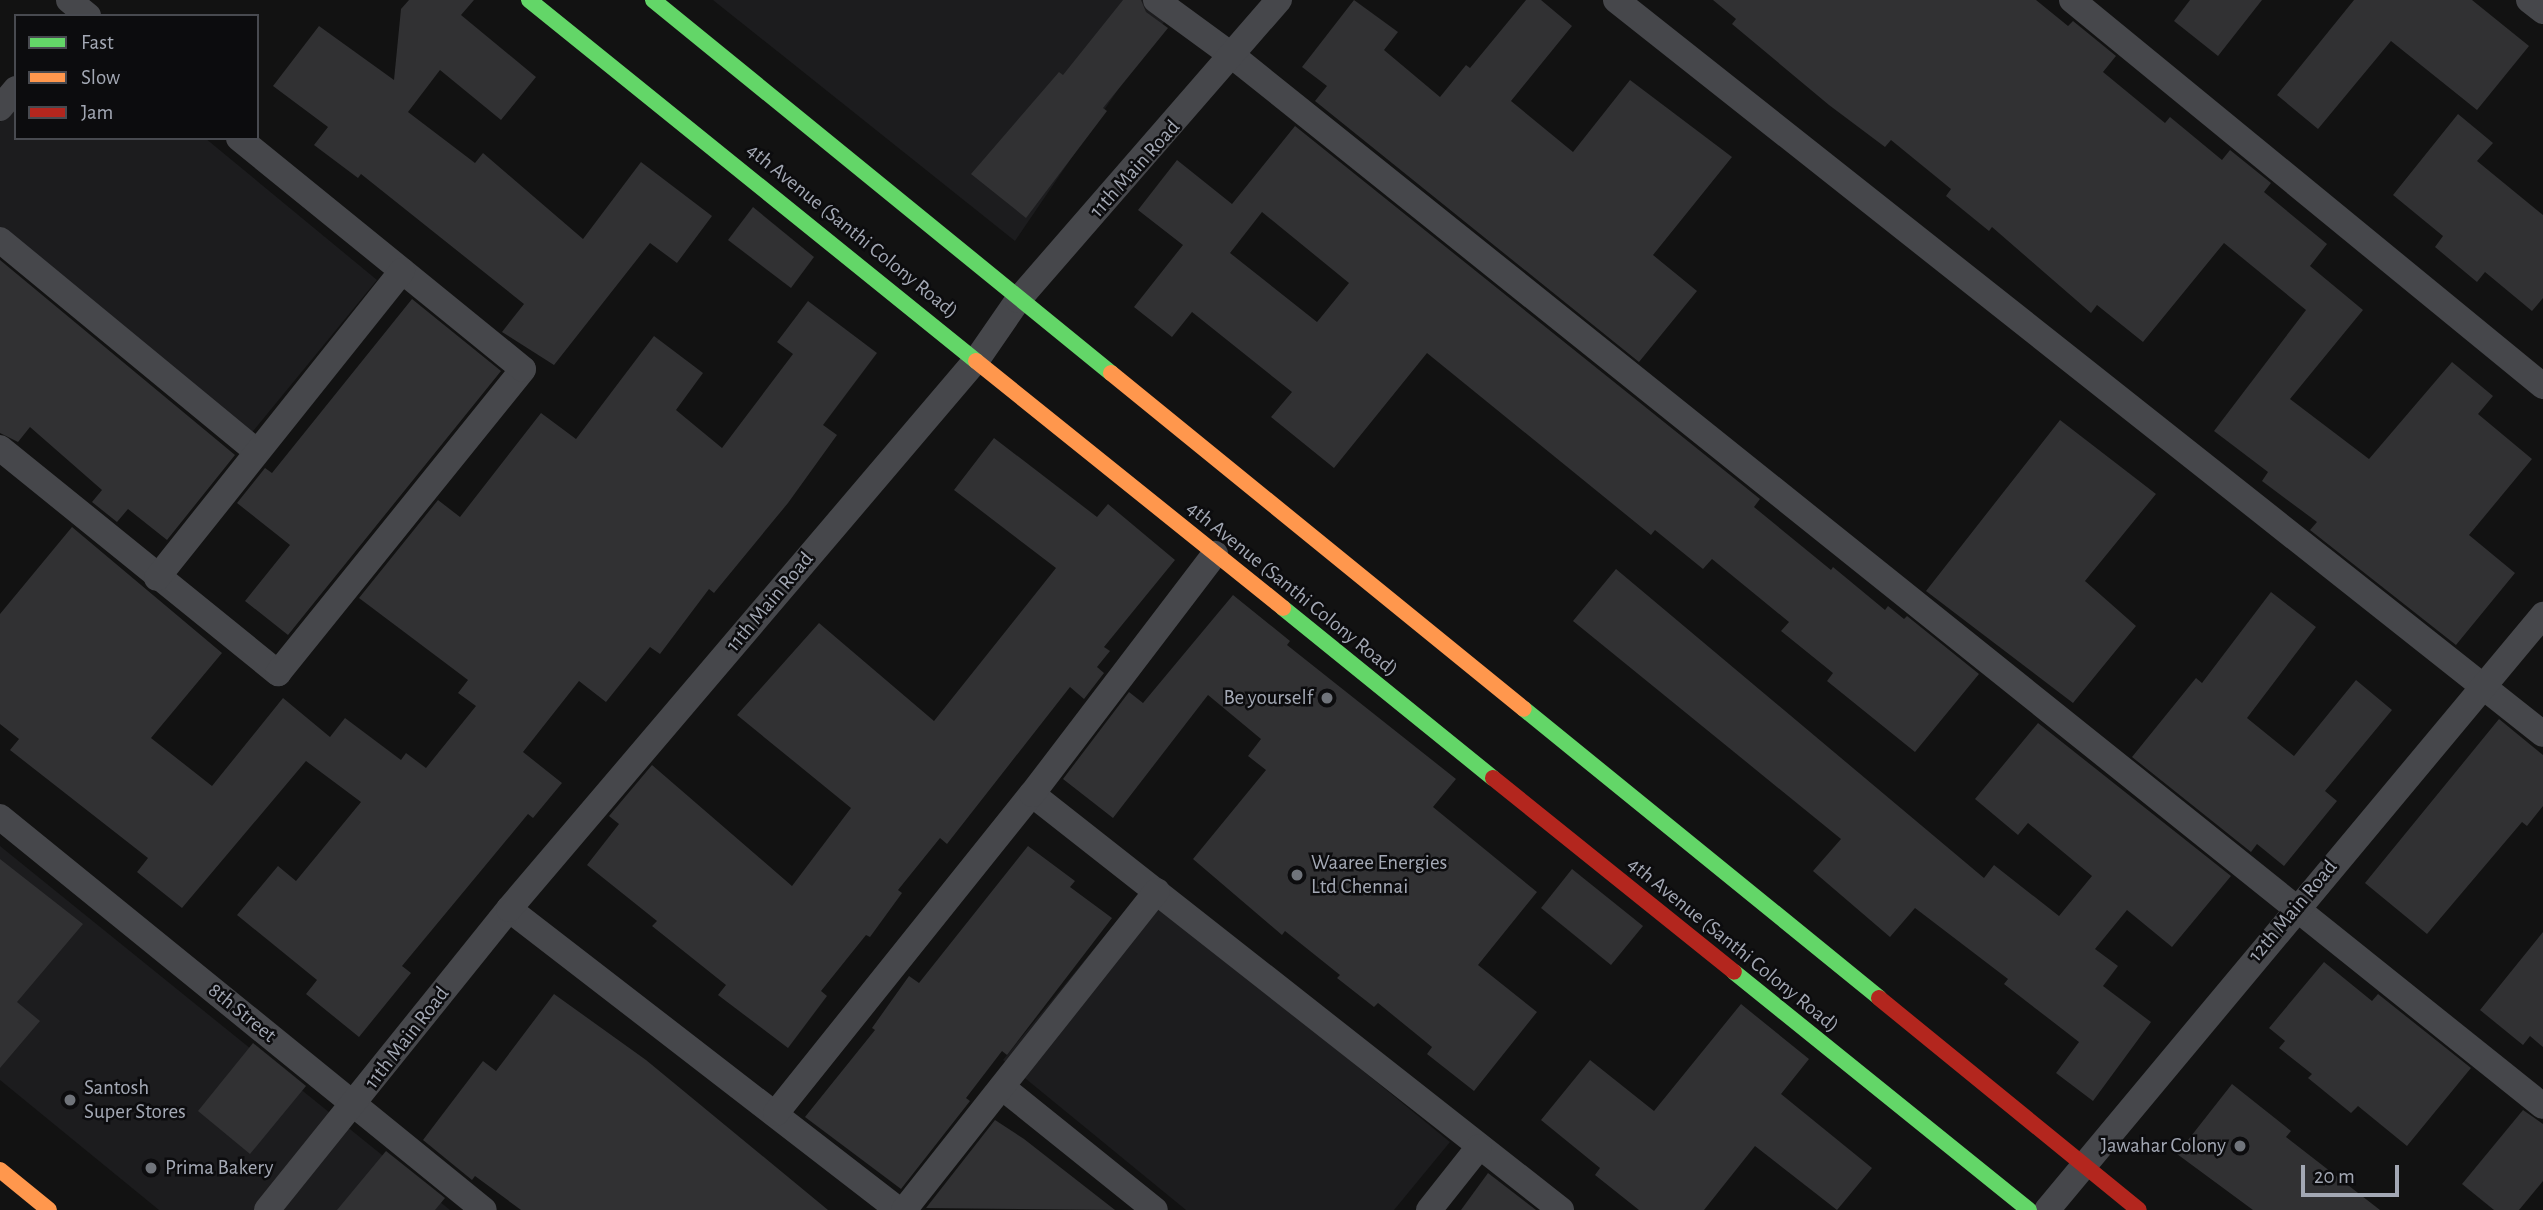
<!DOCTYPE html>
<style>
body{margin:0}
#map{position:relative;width:2543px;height:1210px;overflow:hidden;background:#121212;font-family:"Alegreya Sans",sans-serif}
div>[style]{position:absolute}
.built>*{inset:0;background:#1c1c1e}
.building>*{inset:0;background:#313133}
.street>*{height:26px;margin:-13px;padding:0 13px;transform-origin:13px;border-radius:13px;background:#46474b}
.fast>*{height:16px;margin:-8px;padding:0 8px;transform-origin:8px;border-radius:8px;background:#63d668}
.slow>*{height:16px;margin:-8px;padding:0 8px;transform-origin:8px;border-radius:8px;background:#ff974d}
.jam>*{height:16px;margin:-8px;padding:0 8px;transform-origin:8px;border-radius:8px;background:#b3261e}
.dots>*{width:19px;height:19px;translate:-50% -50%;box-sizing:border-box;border:4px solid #0c0c0e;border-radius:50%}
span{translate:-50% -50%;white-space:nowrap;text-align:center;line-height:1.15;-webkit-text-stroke:5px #0c0c0e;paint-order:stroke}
.street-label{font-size:21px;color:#a3a8b4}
.poi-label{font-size:21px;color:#a3a8b4}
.right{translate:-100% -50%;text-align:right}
.left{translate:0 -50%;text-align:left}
.legend{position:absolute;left:14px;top:14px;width:245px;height:126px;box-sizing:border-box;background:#0c0c0e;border:2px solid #484a50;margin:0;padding:9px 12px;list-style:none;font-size:21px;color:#a3a8b4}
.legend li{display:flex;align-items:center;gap:14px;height:35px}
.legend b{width:35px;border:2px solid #484a50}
.scale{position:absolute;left:2301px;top:1165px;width:98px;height:32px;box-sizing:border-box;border:4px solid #a3a8b4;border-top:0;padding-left:9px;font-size:21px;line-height:24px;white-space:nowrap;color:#a3a8b4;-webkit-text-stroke:5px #0c0c0e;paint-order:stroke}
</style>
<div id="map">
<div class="built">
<i style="clip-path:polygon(713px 0,1179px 0,1015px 241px)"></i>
<i style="clip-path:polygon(16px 103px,16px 138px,205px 138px,377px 280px,249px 436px,0 231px,0 122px)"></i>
<i style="clip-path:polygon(0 846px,450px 1210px,159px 1210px,0 1080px)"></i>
<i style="clip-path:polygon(1142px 890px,1450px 1142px,1394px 1210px,1186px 1210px,1003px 1060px)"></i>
</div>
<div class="building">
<i style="clip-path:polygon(409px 0,474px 0,461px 15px,536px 77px,501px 120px,440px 70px,408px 112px,475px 163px,483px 153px,583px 239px,641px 162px,712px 216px,677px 263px,650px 243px,554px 365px,502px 332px,524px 304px,361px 174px,358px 178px,314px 145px,328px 127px,273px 86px,319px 26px,394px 80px,401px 9px)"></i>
<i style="clip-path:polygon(1123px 0,1141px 0,1146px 12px,1168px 28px,1103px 108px,1107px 111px,1026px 218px,971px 174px,1059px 72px,1063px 75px)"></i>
<i style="clip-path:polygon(1354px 0,1398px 32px,1384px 50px,1440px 97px,1466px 65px,1470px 68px,1526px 0,1541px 0,1572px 26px,1511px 101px,1573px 152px,1630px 80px,1732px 157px,1653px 255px,1697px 291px,1639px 362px,1315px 101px,1327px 86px,1302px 67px)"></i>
<i style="clip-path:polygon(1713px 0,2036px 0,2068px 26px,2073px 21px,2116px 56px,2103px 72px,2165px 123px,2170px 117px,2222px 160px,2230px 150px,2271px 183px,2264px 192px,2327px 244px,2310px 266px,2363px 310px,2290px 399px,2369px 459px,2452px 362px,2493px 396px,2478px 414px,2532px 459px,2469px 535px,2515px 573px,2456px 645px,2310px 530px,2317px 522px,2262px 481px,2268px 472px,2214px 431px,2306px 310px,2224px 243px,2143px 342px,2097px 305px,2091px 313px,1992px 227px,1989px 231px,1946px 196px,1951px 189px,1891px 140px,1885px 147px,1829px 105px,1732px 24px,1736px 19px)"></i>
<i style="clip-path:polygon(2190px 0,2262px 0,2218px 56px,2174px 21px)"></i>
<i style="clip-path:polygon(2354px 0,2472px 0,2529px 46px,2477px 110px,2391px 41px,2318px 129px,2277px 95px)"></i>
<i style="clip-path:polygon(2458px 114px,2493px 143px,2477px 161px,2543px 215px,2543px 298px,2532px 311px,2485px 272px,2477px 282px,2435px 247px,2443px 236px,2393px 195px)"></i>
<i style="clip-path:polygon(evenodd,1295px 126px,1760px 499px,1754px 507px,1831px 570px,1833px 567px,1885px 610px,1888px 606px,1904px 619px,1907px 616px,1979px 674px,1915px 752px,1827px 681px,1833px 673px,1781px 631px,1789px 622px,1712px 559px,1703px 569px,1655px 530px,1651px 535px,1427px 353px,1334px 468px,1271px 417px,1292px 392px,1192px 312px,1172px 337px,1134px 307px,1183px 245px,1138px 210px,1177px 160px,1232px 204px,1295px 126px,1262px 212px,1349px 283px,1317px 322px,1230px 253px,1262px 212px)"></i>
<i style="clip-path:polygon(753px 207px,814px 257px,791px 288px,728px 240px)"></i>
<i style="clip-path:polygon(0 260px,235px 455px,167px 540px,128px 509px,117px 522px,92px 502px,102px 490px,30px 427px,18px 442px,0 433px)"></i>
<i style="clip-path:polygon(412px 299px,501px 371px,288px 635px,245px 601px,290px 545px,237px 503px,265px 468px,272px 473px)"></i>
<i style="clip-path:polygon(808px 301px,877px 353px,823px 425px,837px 435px,788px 503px,714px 593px,709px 589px,660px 654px,650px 647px,606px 702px,579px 681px,523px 752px,562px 783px,533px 818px,528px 814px,402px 966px,411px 973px,359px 1037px,306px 994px,317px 980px,237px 915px,278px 866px,296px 881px,361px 802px,306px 761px,182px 908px,137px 872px,148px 858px,10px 750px,19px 739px,0 724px,0 614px,72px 527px,222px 653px,151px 738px,212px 786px,283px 698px,330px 737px,345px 718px,401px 760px,406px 753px,426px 768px,476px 706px,458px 693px,468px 680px,359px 598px,438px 500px,460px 517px,541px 413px,576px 439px,654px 336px,703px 373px,676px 410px,722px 448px,793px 354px,777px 342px)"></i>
<i style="clip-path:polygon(2060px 420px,2156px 494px,2085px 581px,2136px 626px,2073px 703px,1926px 591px)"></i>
<i style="clip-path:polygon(994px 438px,1097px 517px,1108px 504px,1175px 560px,1104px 647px,1110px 651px,1097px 667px,1104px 673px,1084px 699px,1070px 687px,947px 844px,940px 838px,898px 890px,902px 893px,870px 937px,866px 935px,821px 991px,827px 996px,788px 1048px,718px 995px,726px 985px,652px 926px,657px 921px,587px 865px,619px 824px,609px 816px,652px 765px,792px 886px,851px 808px,737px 715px,819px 623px,934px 721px,1056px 568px,954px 490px)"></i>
<i style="clip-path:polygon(1616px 569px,1984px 878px,1994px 865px,2059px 916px,2092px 876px,2028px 823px,2018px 835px,1975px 799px,2038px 723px,2231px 876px,2172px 947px,2127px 910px,2095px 949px,2118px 966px,2103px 986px,2151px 1022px,2093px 1101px,2056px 1073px,2079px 1042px,2004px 984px,2008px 979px,1915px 908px,1890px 937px,1813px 871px,1841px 839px,1573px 621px)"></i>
<i style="clip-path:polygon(2271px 592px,2316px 627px,2247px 718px,2294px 756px,2356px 680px,2392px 710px,2325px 791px,2337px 801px,2284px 866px,2257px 844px,2251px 852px,2132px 757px,2196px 678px,2202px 683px)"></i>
<i style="clip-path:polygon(1233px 595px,1290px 641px,1287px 645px,1456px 779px,1433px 807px,1537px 892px,1478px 965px,1537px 1012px,1474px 1091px,1427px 1054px,1432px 1047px,1378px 1003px,1374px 1007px,1337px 978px,1340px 975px,1285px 931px,1282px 935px,1193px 859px,1266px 770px,1248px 756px,1261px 739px,1208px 695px,1113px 818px,1063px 779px,1129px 692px,1143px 703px)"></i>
<i style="clip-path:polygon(2499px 719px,2543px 755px,2543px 806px,2527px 826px,2522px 822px,2427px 934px,2365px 883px)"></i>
<i style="clip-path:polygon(1028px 846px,1075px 881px,1070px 887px,1112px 918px,1007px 1055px,1002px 1051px,966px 1098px,970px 1101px,901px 1189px,805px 1117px,875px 1030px,872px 1028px,909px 976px,919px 983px)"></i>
<i style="clip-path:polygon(0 859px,83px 924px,17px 1002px,40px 1021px,0 1068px)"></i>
<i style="clip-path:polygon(1572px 869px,1643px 926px,1611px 965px,1541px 908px)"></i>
<i style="clip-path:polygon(2543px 932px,2543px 1047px,2530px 1036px,2523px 1045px,2480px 1010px)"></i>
<i style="clip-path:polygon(2324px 962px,2372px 1001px,2378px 994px,2471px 1068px,2407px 1146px,2358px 1106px,2351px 1113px,2308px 1078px,2312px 1074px,2279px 1048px,2285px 1041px,2269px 1028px)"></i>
<i style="clip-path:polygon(554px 994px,646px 1060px,828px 1210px,521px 1210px,475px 1176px,472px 1180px,423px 1140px,483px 1061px,496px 1071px)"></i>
<i style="clip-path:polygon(1741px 1004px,1809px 1059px,1781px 1094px,1872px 1168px,1837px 1210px,1755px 1146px,1704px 1210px,1639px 1210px,1595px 1175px,1600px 1168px,1541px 1120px,1590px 1060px,1654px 1111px)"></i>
<i style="clip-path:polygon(253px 1043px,306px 1086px,250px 1154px,198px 1111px)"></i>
<i style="clip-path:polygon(2232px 1084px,2291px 1131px,2286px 1137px,2380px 1210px,2253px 1210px,2177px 1154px)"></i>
<i style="clip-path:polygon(2523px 1110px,2543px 1124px,2543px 1181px,2519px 1210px,2494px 1210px,2462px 1184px)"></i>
<i style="clip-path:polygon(995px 1120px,1024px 1139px,1115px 1210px,926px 1208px)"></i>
<i style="clip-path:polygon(386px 1151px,445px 1198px,435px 1210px,337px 1210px)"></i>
<i style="clip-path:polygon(1488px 1173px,1536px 1210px,1461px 1210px)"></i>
</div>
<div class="street">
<i style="left:69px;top:0;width:25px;rotate:40deg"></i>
<i style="left:1156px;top:0;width:97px;rotate:36.2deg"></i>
<i style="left:1234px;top:57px;width:1677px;rotate:38.71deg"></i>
<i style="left:1616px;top:0;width:1182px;rotate:38.37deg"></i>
<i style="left:2072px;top:0;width:609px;rotate:39.34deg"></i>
<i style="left:2529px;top:0;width:18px;rotate:38deg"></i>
<i style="left:0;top:108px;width:25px;rotate:-50deg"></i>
<i style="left:0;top:240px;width:333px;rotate:39.5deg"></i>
<i style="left:0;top:448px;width:358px;rotate:39deg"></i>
<i style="left:278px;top:673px;width:390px;rotate:-51.1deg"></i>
<i style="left:523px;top:369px;width:366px;rotate:-140.9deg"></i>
<i style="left:157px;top:578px;width:393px;rotate:-51.4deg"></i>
<i style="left:1032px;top:794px;width:673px;rotate:38.18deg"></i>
<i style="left:0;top:817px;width:623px;rotate:39.08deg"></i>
<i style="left:509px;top:909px;width:492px;rotate:37.7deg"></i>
<i style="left:1002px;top:1087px;width:196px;rotate:38.8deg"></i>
<i style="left:776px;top:1113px;width:409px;rotate:-51.3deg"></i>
<i style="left:1032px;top:794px;width:302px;rotate:-52.7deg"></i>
<i style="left:267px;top:1210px;width:386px;rotate:-51.2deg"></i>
<i style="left:509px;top:909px;width:724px;rotate:-49.6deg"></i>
<i style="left:978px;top:358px;width:70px;rotate:-55.4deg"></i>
<i style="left:1018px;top:300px;width:398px;rotate:-49deg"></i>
<i style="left:904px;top:1210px;width:407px;rotate:-51.6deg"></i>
<i style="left:1429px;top:1210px;width:80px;rotate:-51.6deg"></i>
<i style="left:2047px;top:1210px;width:775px;rotate:-50.18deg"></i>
</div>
<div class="fast">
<i style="left:529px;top:0;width:575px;rotate:38.92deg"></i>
<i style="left:653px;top:0;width:591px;rotate:39.16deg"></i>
<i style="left:1283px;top:608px;width:270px;rotate:39deg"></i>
<i style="left:1524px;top:709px;width:458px;rotate:39.1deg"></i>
<i style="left:1734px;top:972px;width:379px;rotate:38.9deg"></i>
</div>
<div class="slow">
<i style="left:976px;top:361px;width:394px;rotate:38.8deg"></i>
<i style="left:1111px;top:373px;width:532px;rotate:39.13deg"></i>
<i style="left:0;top:1170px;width:63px;rotate:39.2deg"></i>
</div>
<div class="jam">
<i style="left:1493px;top:778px;width:309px;rotate:38.8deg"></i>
<i style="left:1879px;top:998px;width:335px;rotate:39.2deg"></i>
</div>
<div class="dots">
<i style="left:1327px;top:698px;background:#70747b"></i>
<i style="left:1297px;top:875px;background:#70747b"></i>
<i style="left:70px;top:1100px;background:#70747b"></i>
<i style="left:2240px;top:1146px;background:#70747b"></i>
<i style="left:151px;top:1168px;background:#70747b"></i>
</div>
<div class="street-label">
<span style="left:1135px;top:169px;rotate:-48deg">11th Main Road</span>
<span style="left:852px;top:231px;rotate:39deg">4th Avenue (Santhi Colony Road)</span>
<span style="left:1292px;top:589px;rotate:39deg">4th Avenue (Santhi Colony Road)</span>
<span style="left:770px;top:602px;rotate:-50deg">11th Main Road</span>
<span style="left:2293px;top:911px;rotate:-50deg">12th Main Road</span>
<span style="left:1733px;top:945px;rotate:39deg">4th Avenue (Santhi Colony Road)</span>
<span style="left:242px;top:1013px;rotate:39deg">8th Street</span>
<span style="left:407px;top:1038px;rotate:-52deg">11th Main Road</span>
</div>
<div class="poi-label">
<span class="right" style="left:1313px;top:698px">Be yourself</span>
<span class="left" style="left:1311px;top:875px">Waaree Energies<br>Ltd Chennai</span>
<span class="left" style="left:84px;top:1100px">Santosh<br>Super Stores</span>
<span class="right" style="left:2226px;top:1146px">Jawahar Colony</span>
<span class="left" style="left:165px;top:1168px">Prima Bakery</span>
</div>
<ul class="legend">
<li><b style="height:9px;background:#63d668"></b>Fast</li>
<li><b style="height:9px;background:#ff974d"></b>Slow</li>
<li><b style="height:9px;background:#b3261e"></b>Jam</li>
</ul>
<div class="scale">20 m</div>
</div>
